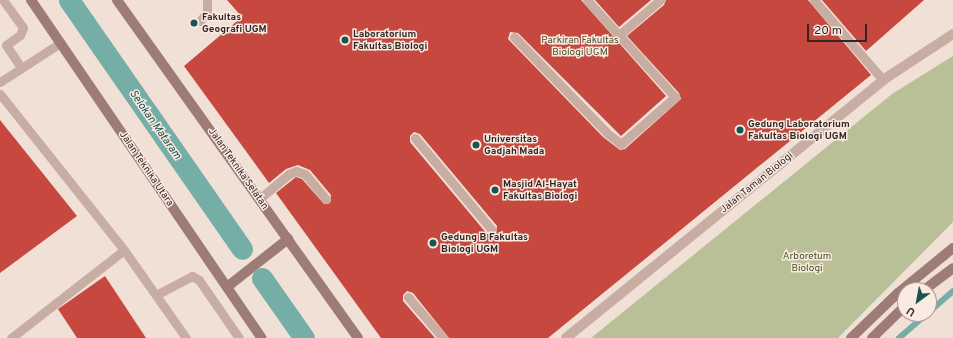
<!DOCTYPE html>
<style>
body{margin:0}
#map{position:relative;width:953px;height:338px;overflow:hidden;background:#f1e0d6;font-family:Overpass,sans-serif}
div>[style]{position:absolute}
.green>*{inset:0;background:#b9bf97}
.stream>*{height:6px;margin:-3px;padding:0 3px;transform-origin:3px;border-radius:3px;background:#75aea6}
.canal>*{height:21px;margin:-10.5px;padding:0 10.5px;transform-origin:10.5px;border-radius:10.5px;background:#75aea6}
.building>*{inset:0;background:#c7483e}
.lane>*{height:9px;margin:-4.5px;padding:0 4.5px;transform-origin:4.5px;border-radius:4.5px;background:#c8ada2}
.street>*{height:10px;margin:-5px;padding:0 5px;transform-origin:5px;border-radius:5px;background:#c8ada2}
.secondary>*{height:10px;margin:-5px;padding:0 5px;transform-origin:5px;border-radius:5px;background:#9c7c74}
.dots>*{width:11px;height:11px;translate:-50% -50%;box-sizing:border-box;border:2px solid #f9eae2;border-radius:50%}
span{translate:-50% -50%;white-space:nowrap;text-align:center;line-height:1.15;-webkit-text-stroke:3px #f9eae2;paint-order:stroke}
.poi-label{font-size:10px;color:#332725;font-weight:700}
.left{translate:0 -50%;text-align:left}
.park-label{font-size:10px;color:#495128}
.street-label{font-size:10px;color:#332725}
.water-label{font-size:11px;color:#1a544e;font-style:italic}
.north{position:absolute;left:897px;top:282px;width:40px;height:40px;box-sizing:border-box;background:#f9eae2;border:1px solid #aa9c96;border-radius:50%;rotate:212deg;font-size:11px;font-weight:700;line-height:16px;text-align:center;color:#332725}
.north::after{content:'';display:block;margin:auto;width:14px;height:18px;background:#1a544e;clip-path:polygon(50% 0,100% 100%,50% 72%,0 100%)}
.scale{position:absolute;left:807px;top:24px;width:60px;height:18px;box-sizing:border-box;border:2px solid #332725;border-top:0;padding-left:5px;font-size:12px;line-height:14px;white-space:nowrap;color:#332725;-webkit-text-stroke:3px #f9eae2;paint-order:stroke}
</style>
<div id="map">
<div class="green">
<i style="clip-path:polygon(953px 56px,953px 222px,838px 338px,591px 338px,892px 94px)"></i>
</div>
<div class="stream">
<i style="left:929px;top:312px;width:32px;rotate:-41deg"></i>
<i style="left:899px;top:338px;width:37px;rotate:-41deg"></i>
</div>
<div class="canal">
<i style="left:69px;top:0;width:303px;rotate:55.2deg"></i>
<i style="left:262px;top:278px;width:73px;rotate:55deg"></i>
</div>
<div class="building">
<i style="clip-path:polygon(evenodd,227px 0,581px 0,666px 96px,621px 136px,518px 33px,510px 32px,508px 39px,603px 137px,620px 150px,625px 149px,681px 99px,679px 93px,627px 36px,664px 5px,666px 0,808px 0,871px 75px,548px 338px,449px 338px,413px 293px,407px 291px,403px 295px,403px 301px,435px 338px,381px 338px,276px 193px,296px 177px,302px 179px,324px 204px,330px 203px,331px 195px,310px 170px,298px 165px,286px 169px,269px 183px,184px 66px,242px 17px,227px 0,414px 132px,420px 134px,497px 226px,496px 235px,487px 234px,410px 142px,410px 136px,414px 132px)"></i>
<i style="clip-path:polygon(595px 0,651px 0,619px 27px)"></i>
<i style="clip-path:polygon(822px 0,924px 0,866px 51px)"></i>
<i style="clip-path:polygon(0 120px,77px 216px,0 273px)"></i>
<i style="clip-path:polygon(105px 276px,146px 338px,77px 338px,58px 309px)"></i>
</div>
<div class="lane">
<i style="left:3px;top:0;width:34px;rotate:54deg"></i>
<i style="left:23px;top:28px;width:8px;rotate:113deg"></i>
<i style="left:20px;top:35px;width:17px;rotate:144deg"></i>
<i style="left:6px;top:45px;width:27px;rotate:56deg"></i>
<i style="left:814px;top:0;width:106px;rotate:49.2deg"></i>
<i style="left:200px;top:21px;width:11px;rotate:-52deg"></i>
<i style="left:207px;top:12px;width:12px;rotate:-90deg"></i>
<i style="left:619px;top:35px;width:54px;rotate:-40.5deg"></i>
<i style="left:514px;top:37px;width:134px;rotate:45.9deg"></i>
<i style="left:607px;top:133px;width:18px;rotate:38deg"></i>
<i style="left:621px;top:144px;width:72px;rotate:-41deg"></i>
<i style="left:675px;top:97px;width:131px;rotate:-132.2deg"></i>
<i style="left:0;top:82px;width:72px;rotate:-33deg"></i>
<i style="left:0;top:94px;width:199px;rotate:51.5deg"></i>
<i style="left:415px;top:138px;width:120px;rotate:50.1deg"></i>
<i style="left:259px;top:199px;width:39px;rotate:-40deg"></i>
<i style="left:289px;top:174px;width:8px;rotate:-23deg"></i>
<i style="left:296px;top:171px;width:9px;rotate:18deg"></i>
<i style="left:305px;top:174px;width:33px;rotate:50deg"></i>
<i style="left:156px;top:295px;width:41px;rotate:-27.8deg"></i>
<i style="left:192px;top:276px;width:8px;rotate:30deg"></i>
<i style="left:199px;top:280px;width:70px;rotate:55.4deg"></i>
<i style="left:408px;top:297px;width:54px;rotate:49.5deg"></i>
<i style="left:11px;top:338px;width:143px;rotate:-37.9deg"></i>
<i style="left:124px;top:250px;width:108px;rotate:54.8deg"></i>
</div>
<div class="street">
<i style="left:566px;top:338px;width:409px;rotate:-39.1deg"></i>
<i style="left:883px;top:80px;width:84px;rotate:-33.3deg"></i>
</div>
<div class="secondary">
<i style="left:31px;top:0;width:409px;rotate:55.7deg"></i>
<i style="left:117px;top:0;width:415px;rotate:54.5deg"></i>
<i style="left:227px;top:287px;width:78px;rotate:-38.2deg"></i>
<i style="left:924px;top:290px;width:36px;rotate:-37deg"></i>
<i style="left:851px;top:338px;width:65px;rotate:-43.8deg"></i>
<i style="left:898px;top:293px;width:71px;rotate:-39.3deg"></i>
<i style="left:872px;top:338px;width:46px;rotate:-44.1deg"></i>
</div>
<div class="dots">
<i style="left:194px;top:23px;background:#1a544e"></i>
<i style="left:345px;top:40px;background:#1a544e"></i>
<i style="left:740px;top:130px;background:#1a544e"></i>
<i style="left:476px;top:145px;background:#1a544e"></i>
<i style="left:495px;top:190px;background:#1a544e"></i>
<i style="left:433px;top:243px;background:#1a544e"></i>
</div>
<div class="poi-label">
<span class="left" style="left:202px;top:23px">Fakultas<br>Geografi UGM</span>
<span class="left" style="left:353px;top:40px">Laboratorium<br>Fakultas Biologi</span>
<span class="left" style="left:748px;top:130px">Gedung Laboratorium<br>Fakultas Biologi UGM</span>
<span class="left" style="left:484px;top:145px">Universitas<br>Gadjah Mada</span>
<span class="left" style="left:503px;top:190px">Masjid Al-Hayat<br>Fakultas Biologi</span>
<span class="left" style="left:441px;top:243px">Gedung B Fakultas<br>Biologi UGM</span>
</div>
<div class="park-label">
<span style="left:580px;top:46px">Parkiran Fakultas<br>Biologi UGM</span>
<span style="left:807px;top:262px">Arboretum<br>Biologi</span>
</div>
<div class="street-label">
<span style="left:146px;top:169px;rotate:56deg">Jalan Teknika Utara</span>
<span style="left:238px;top:169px;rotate:55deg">Jalan Teknika Selatan</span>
<span style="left:757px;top:183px;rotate:-39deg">Jalan Taman Biologi</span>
</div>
<div class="water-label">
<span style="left:155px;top:125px;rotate:55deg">Selokan Mataram</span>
</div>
<div class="north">U</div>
<div class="scale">20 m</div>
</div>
